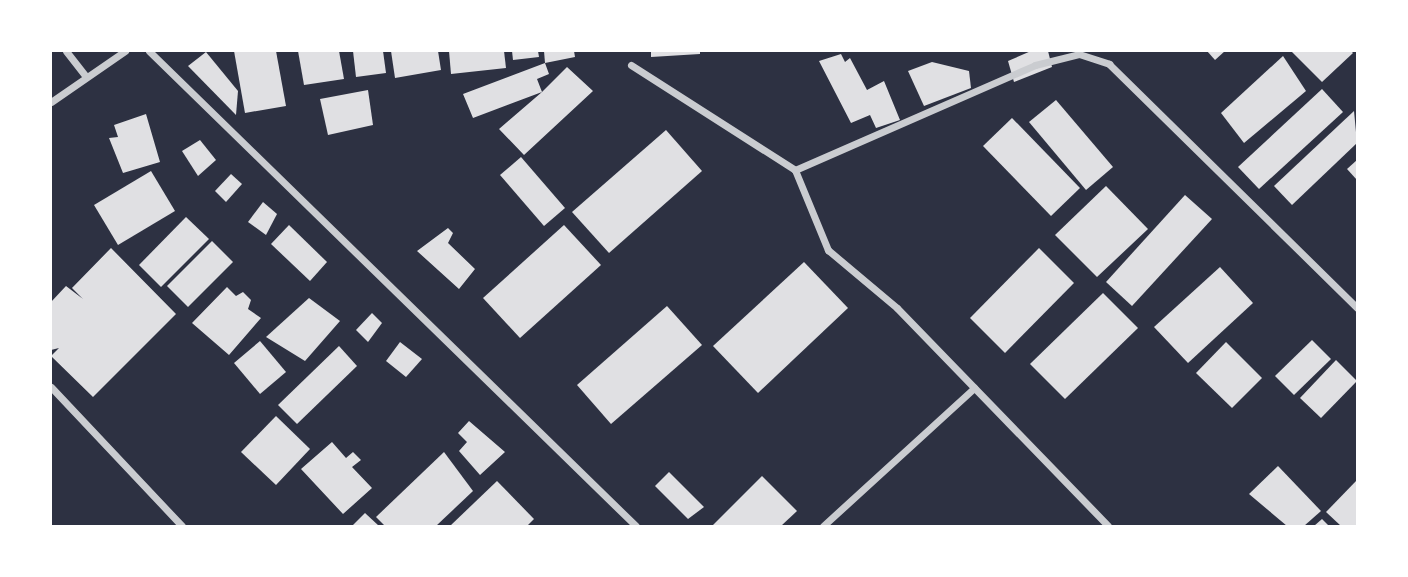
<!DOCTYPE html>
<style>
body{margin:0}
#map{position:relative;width:1408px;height:577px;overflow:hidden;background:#2d3142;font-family:"Varela Round",sans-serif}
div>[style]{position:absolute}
.building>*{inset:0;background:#e0e0e3}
.minor>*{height:7px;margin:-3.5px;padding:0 3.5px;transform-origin:3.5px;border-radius:3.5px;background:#caccd0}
span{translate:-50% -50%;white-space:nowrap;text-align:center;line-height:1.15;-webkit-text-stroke:6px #fff;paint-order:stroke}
.frame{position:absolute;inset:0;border:52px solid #fff;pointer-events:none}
</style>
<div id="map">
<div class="building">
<i style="clip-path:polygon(234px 51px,276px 51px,286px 106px,245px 113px)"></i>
<i style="clip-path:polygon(298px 51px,339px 51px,344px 79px,304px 85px)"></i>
<i style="clip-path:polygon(353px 51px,383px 51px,386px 73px,356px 77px)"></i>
<i style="clip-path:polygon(391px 51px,438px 51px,441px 70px,395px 78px)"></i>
<i style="clip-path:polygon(449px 51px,504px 51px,506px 68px,451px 74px)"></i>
<i style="clip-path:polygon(512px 51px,538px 51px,539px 57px,513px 60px)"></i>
<i style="clip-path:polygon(544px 51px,574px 51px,575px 57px,545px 63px)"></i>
<i style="clip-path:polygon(651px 51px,700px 51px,700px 54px,651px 57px)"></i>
<i style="clip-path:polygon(1031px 51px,1048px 51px,1052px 67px,1014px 82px,1008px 61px)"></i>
<i style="clip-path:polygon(1207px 51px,1225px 51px,1215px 60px)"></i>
<i style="clip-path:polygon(1291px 51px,1351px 51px,1353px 53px,1322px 82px)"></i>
<i style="clip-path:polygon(206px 52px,238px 91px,236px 115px,188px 66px)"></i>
<i style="clip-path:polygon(841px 54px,845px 62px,850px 58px,867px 90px,884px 81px,900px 120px,876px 128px,870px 115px,851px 123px,819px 61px)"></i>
<i style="clip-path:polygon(1283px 56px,1306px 91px,1244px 143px,1221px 113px)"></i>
<i style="clip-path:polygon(932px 62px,969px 71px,971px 88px,924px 106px,908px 71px)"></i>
<i style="clip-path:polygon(545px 63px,549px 74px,537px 79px,542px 92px,567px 67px,593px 91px,524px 155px,499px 129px,542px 92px,473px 118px,463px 94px)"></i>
<i style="clip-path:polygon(1322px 89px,1343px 112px,1259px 189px,1238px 167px)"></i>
<i style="clip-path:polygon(368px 90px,373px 125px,328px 135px,320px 99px)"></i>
<i style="clip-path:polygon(1056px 100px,1113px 167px,1086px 190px,1029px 122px)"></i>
<i style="clip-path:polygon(1354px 111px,1357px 143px,1292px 205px,1274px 186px)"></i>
<i style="clip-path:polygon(146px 114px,160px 162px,123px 173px,109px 138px,118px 137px,114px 125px)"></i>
<i style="clip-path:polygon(1012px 118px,1080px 188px,1051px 216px,983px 146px)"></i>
<i style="clip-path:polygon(666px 130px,702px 171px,609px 253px,572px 212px)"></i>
<i style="clip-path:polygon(200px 140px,216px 160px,198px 176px,182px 151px)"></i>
<i style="clip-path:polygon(521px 157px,565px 208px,544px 226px,500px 175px)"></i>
<i style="clip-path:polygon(1357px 160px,1357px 180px,1347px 169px)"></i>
<i style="clip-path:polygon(151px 171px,175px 211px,118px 245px,94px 205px)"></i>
<i style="clip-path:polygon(231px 174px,242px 184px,226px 202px,215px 191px)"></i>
<i style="clip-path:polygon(1106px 186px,1148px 229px,1097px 277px,1055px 235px)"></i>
<i style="clip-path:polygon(1185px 195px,1212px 219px,1132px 306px,1106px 282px)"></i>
<i style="clip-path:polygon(263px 202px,277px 214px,266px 235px,248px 222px)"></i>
<i style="clip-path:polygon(186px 217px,209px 239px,161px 287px,139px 265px)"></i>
<i style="clip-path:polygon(289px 225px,327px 262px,310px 281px,271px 244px)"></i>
<i style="clip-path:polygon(564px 225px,601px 265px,520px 338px,483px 298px)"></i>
<i style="clip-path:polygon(448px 228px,453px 233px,448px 243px,475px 269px,459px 289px,417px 251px)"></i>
<i style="clip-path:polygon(212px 241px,233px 262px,188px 307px,167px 286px)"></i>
<i style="clip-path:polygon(111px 248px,176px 314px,93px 397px,51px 356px,59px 348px,51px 350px,51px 302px,66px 286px,83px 299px,72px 288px)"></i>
<i style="clip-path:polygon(1039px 248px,1074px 283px,1005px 353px,970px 318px)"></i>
<i style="clip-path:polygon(804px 262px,848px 308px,758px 393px,713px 346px)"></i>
<i style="clip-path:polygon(1220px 267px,1253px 303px,1188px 363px,1154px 327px)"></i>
<i style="clip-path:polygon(227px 287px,236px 296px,243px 292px,251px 300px,248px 309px,261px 318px,229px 355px,192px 323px)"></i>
<i style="clip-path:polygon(1103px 293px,1138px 328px,1065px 399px,1030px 364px)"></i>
<i style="clip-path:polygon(309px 298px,340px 321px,305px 361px,266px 337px)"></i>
<i style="clip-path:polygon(667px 306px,702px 345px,611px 424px,577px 385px)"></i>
<i style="clip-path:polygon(372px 313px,382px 323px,368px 342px,356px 330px)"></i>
<i style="clip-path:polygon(1312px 340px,1331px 359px,1294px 395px,1275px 376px)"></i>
<i style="clip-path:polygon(260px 341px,286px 372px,260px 394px,234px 363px)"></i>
<i style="clip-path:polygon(400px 342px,422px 359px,406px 377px,386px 361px)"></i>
<i style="clip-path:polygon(1226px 342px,1262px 378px,1232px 408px,1196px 373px)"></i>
<i style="clip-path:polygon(339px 346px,357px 366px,297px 424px,278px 405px)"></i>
<i style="clip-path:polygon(1336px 360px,1357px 381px,1321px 418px,1300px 398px)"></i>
<i style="clip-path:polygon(276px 416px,310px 449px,276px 485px,241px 452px)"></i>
<i style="clip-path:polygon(469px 421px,505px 452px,480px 475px,459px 451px,467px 442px,458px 433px)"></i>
<i style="clip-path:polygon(332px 442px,346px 458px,353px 452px,361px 460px,352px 467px,372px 488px,343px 514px,301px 469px)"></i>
<i style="clip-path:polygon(444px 452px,473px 491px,436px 526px,385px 526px,376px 517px)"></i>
<i style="clip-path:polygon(1278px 466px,1321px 511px,1304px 526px,1287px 526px,1249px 494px)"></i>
<i style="clip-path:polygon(669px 472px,704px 507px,688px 519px,655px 486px)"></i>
<i style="clip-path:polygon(762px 476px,797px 511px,781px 526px,712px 526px)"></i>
<i style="clip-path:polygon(1357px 480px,1357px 526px,1341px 526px,1326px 512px)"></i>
<i style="clip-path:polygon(497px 481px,534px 519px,527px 526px,450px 526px)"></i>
<i style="clip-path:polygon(365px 513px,379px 526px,352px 526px)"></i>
<i style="clip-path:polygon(1322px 519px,1329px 526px,1314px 526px)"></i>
</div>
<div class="minor">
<i style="left:66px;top:51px;width:33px;rotate:52deg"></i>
<i style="left:149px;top:51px;width:680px;rotate:44.29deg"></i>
<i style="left:631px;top:65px;width:195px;rotate:32.6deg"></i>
<i style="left:795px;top:170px;width:262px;rotate:-23.6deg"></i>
<i style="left:1035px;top:65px;width:45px;rotate:-14deg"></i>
<i style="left:1079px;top:54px;width:32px;rotate:18deg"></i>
<i style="left:1109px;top:64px;width:348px;rotate:44.5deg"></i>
<i style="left:51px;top:102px;width:90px;rotate:-34.6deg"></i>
<i style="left:795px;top:170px;width:87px;rotate:67.6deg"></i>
<i style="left:828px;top:250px;width:90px;rotate:40deg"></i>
<i style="left:897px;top:308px;width:303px;rotate:45.9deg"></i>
<i style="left:51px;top:387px;width:191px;rotate:46.7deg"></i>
<i style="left:823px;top:526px;width:205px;rotate:-42.4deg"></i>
</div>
<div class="frame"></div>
</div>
